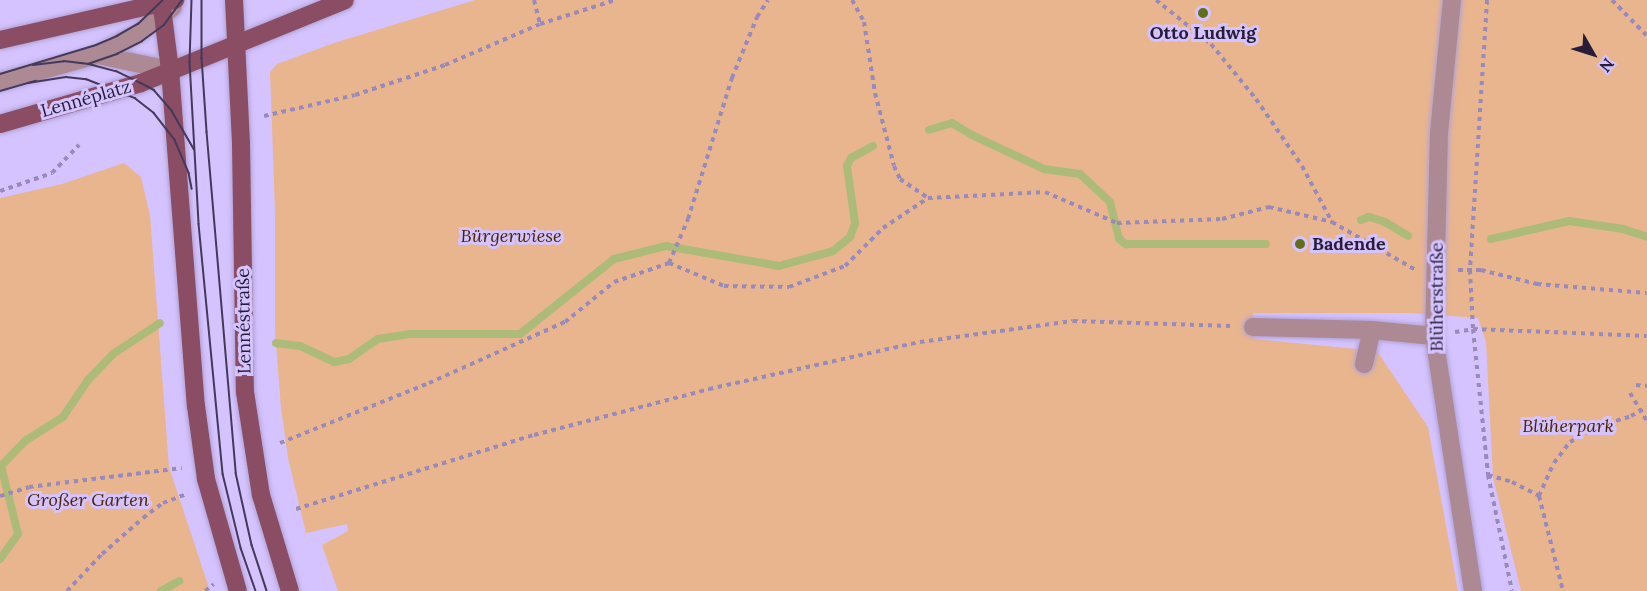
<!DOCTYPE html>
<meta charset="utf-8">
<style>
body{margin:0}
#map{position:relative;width:1647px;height:591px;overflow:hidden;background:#d4c3fe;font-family:Lora,serif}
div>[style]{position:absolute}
.green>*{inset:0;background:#e9b58f}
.stream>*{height:8px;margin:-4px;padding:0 4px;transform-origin:4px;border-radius:4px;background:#adbb78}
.path>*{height:4px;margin-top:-2px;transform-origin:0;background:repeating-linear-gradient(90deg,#988aba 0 4.5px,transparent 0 9px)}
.roads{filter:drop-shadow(0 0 2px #b1a2d6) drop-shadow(0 0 2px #b1a2d6)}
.minor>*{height:18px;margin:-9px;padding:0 9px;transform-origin:9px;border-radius:9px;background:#ad8994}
.major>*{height:18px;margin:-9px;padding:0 9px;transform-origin:9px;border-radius:9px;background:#8b4d63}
.tram>*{height:1.5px;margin:-0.75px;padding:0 0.75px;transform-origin:0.75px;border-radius:0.75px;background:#44395a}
.dots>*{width:16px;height:16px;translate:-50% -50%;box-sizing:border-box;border:3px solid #d4c3fe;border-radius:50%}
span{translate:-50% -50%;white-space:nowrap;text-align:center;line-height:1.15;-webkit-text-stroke:6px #d4c3fe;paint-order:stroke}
.poi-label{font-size:18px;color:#261d38;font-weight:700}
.left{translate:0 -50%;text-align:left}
.street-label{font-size:18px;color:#261d38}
.park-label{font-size:18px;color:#4b2501;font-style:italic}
.north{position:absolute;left:1563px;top:24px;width:60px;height:60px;-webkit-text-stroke:4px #d4c3fe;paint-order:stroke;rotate:129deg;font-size:16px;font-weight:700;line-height:24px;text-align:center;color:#261d38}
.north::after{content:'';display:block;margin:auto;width:21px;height:27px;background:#261d38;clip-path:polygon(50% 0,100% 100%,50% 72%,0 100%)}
</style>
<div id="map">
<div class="green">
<i style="clip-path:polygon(475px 0,1647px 0,1647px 591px,1521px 591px,1493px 477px,1486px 342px,1478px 318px,1411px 313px,1253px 313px,1255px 339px,1377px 351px,1428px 427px,1458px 591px,338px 591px,322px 545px,348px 531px,347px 524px,306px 533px,288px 458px,281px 408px,275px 332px,275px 210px,270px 72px,277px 64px,334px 43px)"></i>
<i style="clip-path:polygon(124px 163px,141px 177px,150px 215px,169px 467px,210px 591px,0 591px,0 198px,62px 184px)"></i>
</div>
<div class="stream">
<i style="left:929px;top:130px;width:24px;rotate:-17deg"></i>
<i style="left:952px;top:123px;width:23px;rotate:31deg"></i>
<i style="left:972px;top:135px;width:80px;rotate:25.3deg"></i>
<i style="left:1044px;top:169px;width:36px;rotate:8deg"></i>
<i style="left:1080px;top:174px;width:41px;rotate:43deg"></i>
<i style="left:1110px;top:202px;width:38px;rotate:76deg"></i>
<i style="left:1119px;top:239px;width:9px;rotate:36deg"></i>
<i style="left:1126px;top:244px;width:140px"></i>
<i style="left:1361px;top:220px;width:9px;rotate:-21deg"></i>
<i style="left:1369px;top:217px;width:17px;rotate:17deg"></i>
<i style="left:1385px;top:222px;width:27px;rotate:31deg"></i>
<i style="left:1491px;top:239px;width:80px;rotate:-13deg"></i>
<i style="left:1569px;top:221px;width:55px;rotate:8.4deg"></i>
<i style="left:1623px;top:229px;width:25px;rotate:18deg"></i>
<i style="left:276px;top:343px;width:24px;rotate:7deg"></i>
<i style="left:300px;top:346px;width:38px;rotate:25deg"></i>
<i style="left:334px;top:362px;width:15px;rotate:-11deg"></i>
<i style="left:349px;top:359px;width:35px;rotate:-35deg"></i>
<i style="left:378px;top:339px;width:33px;rotate:-9deg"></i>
<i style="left:411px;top:334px;width:109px"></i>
<i style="left:520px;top:334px;width:120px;rotate:-38.6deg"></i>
<i style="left:614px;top:259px;width:54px;rotate:-14deg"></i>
<i style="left:666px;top:246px;width:115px;rotate:10deg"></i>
<i style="left:779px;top:266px;width:56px;rotate:-15.5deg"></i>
<i style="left:833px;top:251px;width:22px;rotate:-39deg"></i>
<i style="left:850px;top:237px;width:15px;rotate:-70deg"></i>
<i style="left:855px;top:223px;width:58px;rotate:-98deg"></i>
<i style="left:847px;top:166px;width:9px;rotate:-63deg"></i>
<i style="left:851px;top:158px;width:25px;rotate:-29deg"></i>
<i style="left:0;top:559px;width:31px;rotate:-54deg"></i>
<i style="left:18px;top:534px;width:70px;rotate:-104deg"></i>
<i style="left:1px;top:466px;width:35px;rotate:-46deg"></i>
<i style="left:25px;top:441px;width:45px;rotate:-32.3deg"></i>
<i style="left:63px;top:417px;width:45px;rotate:-56deg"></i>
<i style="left:88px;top:380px;width:36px;rotate:-46deg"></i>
<i style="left:113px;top:354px;width:56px;rotate:-33.4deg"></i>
<i style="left:161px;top:591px;width:21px;rotate:-29deg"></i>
</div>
<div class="path">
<i style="left:534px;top:0;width:25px;rotate:76deg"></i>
<i style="left:852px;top:0;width:25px;rotate:61deg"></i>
<i style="left:864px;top:22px;width:72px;rotate:81.2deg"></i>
<i style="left:875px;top:93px;width:75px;rotate:75.4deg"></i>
<i style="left:894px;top:166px;width:14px;rotate:65deg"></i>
<i style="left:900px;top:179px;width:34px;rotate:34deg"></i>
<i style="left:1156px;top:0;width:70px;rotate:38.7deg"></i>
<i style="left:1211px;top:44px;width:71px;rotate:50.7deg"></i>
<i style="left:1256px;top:99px;width:81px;rotate:55.5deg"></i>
<i style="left:1302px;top:166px;width:64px;rotate:61.8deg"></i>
<i style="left:1487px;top:0;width:271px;rotate:93.6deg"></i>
<i style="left:1470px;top:270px;width:59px;rotate:87.1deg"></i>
<i style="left:1473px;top:329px;width:147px;rotate:84.1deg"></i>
<i style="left:1488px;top:475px;width:118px;rotate:78.3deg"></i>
<i style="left:1612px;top:0;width:50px;rotate:45.8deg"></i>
<i style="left:264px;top:116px;width:93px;rotate:-13deg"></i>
<i style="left:355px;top:95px;width:95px;rotate:-18.4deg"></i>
<i style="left:445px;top:65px;width:103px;rotate:-23.3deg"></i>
<i style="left:540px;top:24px;width:79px;rotate:-17.7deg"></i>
<i style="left:0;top:191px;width:55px;rotate:-19.1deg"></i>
<i style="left:52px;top:173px;width:39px;rotate:-46deg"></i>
<i style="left:669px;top:263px;width:48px;rotate:-66.6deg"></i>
<i style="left:688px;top:219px;width:148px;rotate:-72.7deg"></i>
<i style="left:732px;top:78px;width:66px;rotate:-67.7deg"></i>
<i style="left:757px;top:17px;width:20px;rotate:-57deg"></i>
<i style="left:1458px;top:270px;width:23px"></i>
<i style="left:1481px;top:270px;width:58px;rotate:14deg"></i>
<i style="left:1537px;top:284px;width:110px;rotate:4.7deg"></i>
<i style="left:1455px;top:332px;width:18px;rotate:-9deg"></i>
<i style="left:1473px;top:329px;width:174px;rotate:2.3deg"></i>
<i style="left:1636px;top:385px;width:11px;rotate:5deg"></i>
<i style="left:1630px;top:393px;width:33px;rotate:59deg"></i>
<i style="left:280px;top:443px;width:161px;rotate:-21.9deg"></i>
<i style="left:429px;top:383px;width:149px;rotate:-24.2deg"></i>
<i style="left:565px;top:322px;width:63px;rotate:-39.2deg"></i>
<i style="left:614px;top:282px;width:58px;rotate:-19.1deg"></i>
<i style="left:669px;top:263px;width:60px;rotate:22.7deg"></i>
<i style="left:724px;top:286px;width:65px;rotate:0.9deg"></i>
<i style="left:789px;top:287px;width:60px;rotate:-20.6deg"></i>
<i style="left:845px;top:266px;width:54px;rotate:-45deg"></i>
<i style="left:883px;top:228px;width:54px;rotate:-33.7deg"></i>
<i style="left:928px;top:198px;width:117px;rotate:-2.9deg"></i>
<i style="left:1045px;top:192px;width:78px;rotate:23.3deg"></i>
<i style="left:1117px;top:223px;width:105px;rotate:-2.2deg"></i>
<i style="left:1222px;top:219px;width:49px;rotate:-14.3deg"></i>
<i style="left:1269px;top:207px;width:65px;rotate:13.4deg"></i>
<i style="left:1332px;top:222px;width:95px;rotate:29.8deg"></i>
<i style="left:1488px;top:475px;width:25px;rotate:16deg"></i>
<i style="left:1512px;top:482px;width:30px;rotate:27deg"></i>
<i style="left:1539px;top:496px;width:98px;rotate:75.8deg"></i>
<i style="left:0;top:496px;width:30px;rotate:-17deg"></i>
<i style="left:29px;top:487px;width:154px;rotate:-7.1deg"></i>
<i style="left:1539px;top:496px;width:36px;rotate:-66deg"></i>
<i style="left:1554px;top:463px;width:26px;rotate:-53deg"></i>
<i style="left:1570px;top:442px;width:33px;rotate:-29deg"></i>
<i style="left:1599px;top:426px;width:34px;rotate:-17deg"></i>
<i style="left:1631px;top:416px;width:18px;rotate:-29deg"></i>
<i style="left:296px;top:509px;width:249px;rotate:-17.3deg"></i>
<i style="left:534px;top:435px;width:181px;rotate:-14.7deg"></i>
<i style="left:709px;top:389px;width:216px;rotate:-12.6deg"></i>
<i style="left:920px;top:342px;width:154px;rotate:-7.8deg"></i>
<i style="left:1073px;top:321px;width:158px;rotate:1.8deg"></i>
<i style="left:67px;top:591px;width:51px;rotate:-46.6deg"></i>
<i style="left:102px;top:554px;width:55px;rotate:-41.3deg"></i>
<i style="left:143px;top:518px;width:25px;rotate:-37deg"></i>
<i style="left:163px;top:503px;width:25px;rotate:-21deg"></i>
<i style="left:205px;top:591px;width:11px;rotate:-38deg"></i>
</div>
<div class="roads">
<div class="minor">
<i style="left:1452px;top:0;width:133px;rotate:95.6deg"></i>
<i style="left:1439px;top:132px;width:204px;rotate:91.4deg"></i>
<i style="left:1434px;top:336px;width:258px;rotate:81.3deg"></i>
<i style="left:97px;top:55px;width:75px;rotate:11.6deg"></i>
<i style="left:0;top:82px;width:101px;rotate:-15.6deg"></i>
<i style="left:97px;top:55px;width:49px;rotate:-28.1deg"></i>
<i style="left:140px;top:32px;width:41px;rotate:-37.1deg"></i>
<i style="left:1253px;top:327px;width:119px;rotate:1.4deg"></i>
<i style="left:1372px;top:330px;width:62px;rotate:5.5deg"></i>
<i style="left:1364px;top:364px;width:35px;rotate:-77deg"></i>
</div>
<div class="major">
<i style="left:161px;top:0;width:71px;rotate:82.7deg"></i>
<i style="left:170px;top:70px;width:337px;rotate:85.6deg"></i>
<i style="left:196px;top:406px;width:74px;rotate:82.2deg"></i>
<i style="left:206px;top:479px;width:116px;rotate:74.1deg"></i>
<i style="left:234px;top:0;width:144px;rotate:87.2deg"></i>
<i style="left:241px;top:144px;width:248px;rotate:89.1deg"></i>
<i style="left:245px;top:392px;width:104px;rotate:81.2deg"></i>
<i style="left:261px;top:495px;width:100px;rotate:73.2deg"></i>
<i style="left:0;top:40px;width:180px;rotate:-12.9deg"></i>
<i style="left:0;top:124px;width:147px;rotate:-16.2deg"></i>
<i style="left:141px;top:83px;width:220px;rotate:-22.1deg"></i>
</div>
</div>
<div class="tram">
<i style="left:192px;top:0;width:62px;rotate:91.8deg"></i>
<i style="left:190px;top:62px;width:162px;rotate:86.8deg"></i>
<i style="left:199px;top:224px;width:251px;rotate:84.5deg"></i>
<i style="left:223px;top:474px;width:76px;rotate:76.3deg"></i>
<i style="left:241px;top:548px;width:46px;rotate:70.8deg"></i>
<i style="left:202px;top:0;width:58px;rotate:90deg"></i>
<i style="left:202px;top:58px;width:74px;rotate:86.1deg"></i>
<i style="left:207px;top:132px;width:342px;rotate:85.1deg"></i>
<i style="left:236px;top:473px;width:74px;rotate:77.5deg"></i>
<i style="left:252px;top:545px;width:48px;rotate:71.9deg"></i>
<i style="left:88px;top:64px;width:31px;rotate:-19deg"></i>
<i style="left:117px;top:54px;width:28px;rotate:-27deg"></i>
<i style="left:142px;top:41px;width:27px;rotate:-36deg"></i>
<i style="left:164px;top:25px;width:31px;rotate:-54deg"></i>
<i style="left:33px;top:65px;width:31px;rotate:-7deg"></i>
<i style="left:64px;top:61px;width:25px;rotate:7deg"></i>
<i style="left:89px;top:64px;width:28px;rotate:15deg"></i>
<i style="left:116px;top:71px;width:28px;rotate:26deg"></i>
<i style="left:141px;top:83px;width:15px;rotate:28deg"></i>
<i style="left:154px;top:90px;width:28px;rotate:49deg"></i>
<i style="left:172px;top:111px;width:44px;rotate:59.9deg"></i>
<i style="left:0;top:74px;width:100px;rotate:-16.8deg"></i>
<i style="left:96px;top:45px;width:23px;rotate:-23deg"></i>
<i style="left:117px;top:36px;width:24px;rotate:-30deg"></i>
<i style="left:138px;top:24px;width:35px;rotate:-44deg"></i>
<i style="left:28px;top:83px;width:38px;rotate:-9deg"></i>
<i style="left:66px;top:77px;width:20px;rotate:6deg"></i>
<i style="left:86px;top:79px;width:53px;rotate:21.2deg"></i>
<i style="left:135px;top:98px;width:24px;rotate:38deg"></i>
<i style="left:154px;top:113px;width:34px;rotate:52deg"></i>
<i style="left:175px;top:140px;width:36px;rotate:67deg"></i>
<i style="left:189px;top:173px;width:16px;rotate:79deg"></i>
<i style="left:0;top:91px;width:37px;rotate:-16deg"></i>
</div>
<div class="dots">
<i style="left:1203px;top:13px;background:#626f19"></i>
<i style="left:1300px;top:244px;background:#626f19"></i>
</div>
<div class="poi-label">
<span style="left:1203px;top:33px">Otto Ludwig</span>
<span class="left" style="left:1312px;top:244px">Badende</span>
</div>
<div class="street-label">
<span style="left:86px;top:99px;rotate:-16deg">Lennéplatz</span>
<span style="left:1437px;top:297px;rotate:-90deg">Blüherstraße</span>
<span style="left:244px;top:321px;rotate:-91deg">Lennéstraße</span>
</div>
<div class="park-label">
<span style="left:511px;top:236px">Bürgerwiese</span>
<span style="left:1568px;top:426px">Blüherpark</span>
<span style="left:88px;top:500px">Großer Garten</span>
</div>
<div class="north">N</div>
</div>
